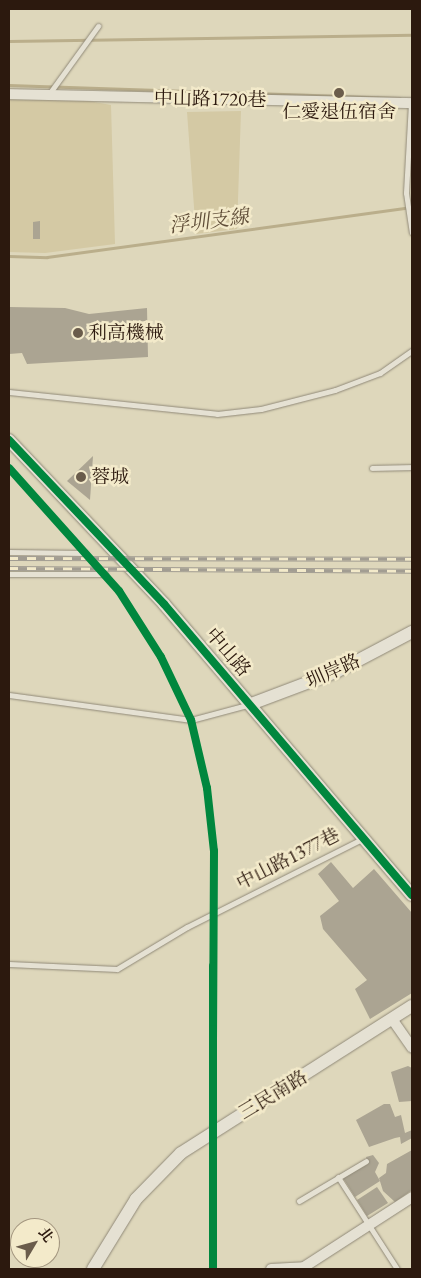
<!DOCTYPE html>
<meta charset="utf-8">
<style>
body{margin:0}
#map{position:relative;width:421px;height:1278px;overflow:hidden;background:#ded7bb;font-family:"EB Garamond","Noto Serif TC",serif}
div>[style]{position:absolute}
.green>*{inset:0;background:#d4c9a4}
.stream>*{height:3px;margin:-1.5px;padding:0 1.5px;transform-origin:1.5px;border-radius:1.5px;background:#baae8b}
.building>*{inset:0;background:#aba492}
.roads{filter:drop-shadow(0 0 1px #908978) drop-shadow(0 0 1px #908978)}
.service>*{height:5px;margin:-2.5px;padding:0 2.5px;transform-origin:2.5px;border-radius:2.5px;background:#e5e1d3}
.minor>*{height:10px;margin:-5px;padding:0 5px;transform-origin:5px;border-radius:5px;background:#e5e1d3}
.tertiary>*{height:12px;margin:-6px;padding:0 6px;transform-origin:6px;border-radius:6px;background:#e5e1d3}
.rail>*{height:5px;margin-top:-2.5px;transform-origin:0;background:repeating-linear-gradient(90deg,#f3eaca 0 9px,#a29d92 0 18px);box-sizing:border-box;border-block:1px solid #a29d92}
.cycleway>*{height:8px;margin:-4px;padding:0 4px;transform-origin:4px;border-radius:4px;background:#00873e}
.dots>*{width:14px;height:14px;translate:-50% -50%;box-sizing:border-box;border:2px solid #f3eaca;border-radius:50%}
span{translate:-50% -50%;white-space:nowrap;text-align:center;line-height:1.15;-webkit-text-stroke:5px #f3eaca;paint-order:stroke}
.street-label{font-size:19px;color:#2c190e}
.poi-label{font-size:19px;color:#2c190e}
.left{translate:0 -50%;text-align:left}
.water-label{font-size:20px;color:#5f4d38;font-style:italic}
.frame{position:absolute;inset:0;border:10px solid #2c190e;pointer-events:none}
.north{position:absolute;left:10px;top:1218px;width:50px;height:50px;box-sizing:border-box;background:#f3eaca;border:1px solid #a3967f;border-radius:50%;rotate:53deg;font-size:14px;font-weight:700;line-height:20px;text-align:center;color:#2c190e}
.north::after{content:'';display:block;margin:auto;width:18px;height:22px;background:#6a5c4b;clip-path:polygon(50% 0,100% 100%,50% 72%,0 100%)}
</style>
<div id="map">
<div class="green">
<i style="clip-path:polygon(9px 94px,49px 94px,111px 105px,115px 244px,45px 253px,9px 252px)"></i>
<i style="clip-path:polygon(241px 111px,237px 229px,196px 234px,187px 112px)"></i>
</div>
<div class="stream">
<i style="left:9px;top:41px;width:403px;rotate:-0.9deg"></i>
<i style="left:9px;top:85px;width:391px;rotate:1.9deg"></i>
<i style="left:9px;top:256px;width:38px;rotate:2deg"></i>
<i style="left:47px;top:257px;width:368px;rotate:-7.8deg"></i>
</div>
<div class="building">
<i style="clip-path:polygon(40px 221px,40px 239px,33px 239px,33px 222px)"></i>
<i style="clip-path:polygon(9px 307px,65px 308px,89px 314px,147px 308px,148px 357px,27px 364px,22px 353px,9px 354px)"></i>
<i style="clip-path:polygon(93px 456px,90px 500px,67px 481px)"></i>
<i style="clip-path:polygon(331px 862px,353px 888px,374px 869px,412px 913px,412px 993px,370px 1019px,355px 989px,367px 980px,323px 929px,320px 916px,339px 901px,318px 874px)"></i>
<i style="clip-path:polygon(408px 1066px,412px 1068px,412px 1101px,399px 1102px,391px 1072px)"></i>
<i style="clip-path:polygon(384px 1104px,390px 1104px,395px 1117px,401px 1115px,405px 1133px,412px 1130px,412px 1138px,401px 1144px,400px 1137px,395px 1138px,369px 1147px,356px 1120px)"></i>
<i style="clip-path:polygon(412px 1150px,412px 1190px,395px 1202px,383px 1191px,379px 1178px,386px 1173px,387px 1164px)"></i>
<i style="clip-path:polygon(373px 1155px,379px 1163px,375px 1172px,380px 1181px,355px 1197px,343px 1178px,368px 1164px,366px 1157px)"></i>
<i style="clip-path:polygon(377px 1187px,388px 1203px,367px 1216px,357px 1200px)"></i>
</div>
<div class="roads">
<div class="service">
<i style="left:49px;top:94px;width:84px;rotate:-54.2deg"></i>
<i style="left:411px;top:103px;width:90px;rotate:93.2deg"></i>
<i style="left:406px;top:193px;width:40px;rotate:81.5deg"></i>
<i style="left:9px;top:392px;width:209px;rotate:6deg"></i>
<i style="left:217px;top:414px;width:44px;rotate:-6.5deg"></i>
<i style="left:261px;top:409px;width:76px;rotate:-14.4deg"></i>
<i style="left:335px;top:390px;width:48px;rotate:-20.7deg"></i>
<i style="left:380px;top:373px;width:39px;rotate:-35deg"></i>
<i style="left:372px;top:468px;width:40px;rotate:-1.4deg"></i>
<i style="left:9px;top:552px;width:76px;rotate:0.8deg"></i>
<i style="left:9px;top:574px;width:96px"></i>
<i style="left:9px;top:695px;width:184px;rotate:7.8deg"></i>
<i style="left:191px;top:720px;width:58px;rotate:-15deg"></i>
<i style="left:9px;top:964px;width:108px;rotate:2.7deg"></i>
<i style="left:117px;top:969px;width:82px;rotate:-31deg"></i>
<i style="left:187px;top:927px;width:198px;rotate:-26.7deg"></i>
<i style="left:338px;top:1177px;width:109px;rotate:57.3deg"></i>
<i style="left:299px;top:1201px;width:78px;rotate:-30.8deg"></i>
</div>
<div class="minor">
<i style="left:9px;top:94px;width:403px;rotate:1.3deg"></i>
<i style="left:392px;top:1019px;width:35px;rotate:55deg"></i>
<i style="left:271px;top:1269px;width:33px;rotate:-3deg"></i>
<i style="left:304px;top:1267px;width:129px;rotate:-32.9deg"></i>
</div>
<div class="tertiary">
<i style="left:9px;top:440px;width:226px;rotate:46.6deg"></i>
<i style="left:164px;top:604px;width:382px;rotate:49.6deg"></i>
<i style="left:251px;top:704px;width:91px;rotate:-20.6deg"></i>
<i style="left:336px;top:672px;width:86px;rotate:-27.8deg"></i>
<i style="left:93px;top:1269px;width:82px;rotate:-58.4deg"></i>
<i style="left:136px;top:1199px;width:64px;rotate:-45.6deg"></i>
<i style="left:181px;top:1153px;width:274px;rotate:-32.5deg"></i>
</div>
</div>
<div class="rail">
<i style="left:9px;top:558px;width:403px;rotate:0.1deg"></i>
<i style="left:9px;top:568px;width:403px;rotate:0.4deg"></i>
</div>
<div class="cycleway">
<i style="left:9px;top:440px;width:226px;rotate:46.6deg"></i>
<i style="left:164px;top:604px;width:382px;rotate:49.6deg"></i>
<i style="left:9px;top:468px;width:165px;rotate:48.2deg"></i>
<i style="left:119px;top:591px;width:78px;rotate:57.5deg"></i>
<i style="left:161px;top:657px;width:70px;rotate:64.5deg"></i>
<i style="left:191px;top:720px;width:70px;rotate:76.8deg"></i>
<i style="left:207px;top:788px;width:63px;rotate:83.7deg"></i>
<i style="left:214px;top:851px;width:186px;rotate:90.3deg"></i>
<i style="left:213px;top:1037px;width:71px;rotate:-90deg"></i>
<i style="left:213px;top:1029px;width:240px;rotate:90deg"></i>
</div>
<div class="dots">
<i style="left:339px;top:93px;background:#6a5c4b"></i>
<i style="left:78px;top:333px;background:#6a5c4b"></i>
<i style="left:81px;top:477px;background:#6a5c4b"></i>
</div>
<div class="street-label">
<span style="left:210px;top:99px;rotate:1deg">中山路1720巷</span>
<span style="left:228px;top:652px;rotate:49deg">中山路</span>
<span style="left:333px;top:671px;rotate:-24deg">圳岸路</span>
<span style="left:288px;top:859px;rotate:-27deg">中山路1377巷</span>
<span style="left:273px;top:1095px;rotate:-31deg">三民南路</span>
</div>
<div class="poi-label">
<span style="left:339px;top:112px">仁愛退伍宿舍</span>
<span class="left" style="left:88px;top:333px">利高機械</span>
<span class="left" style="left:91px;top:477px">蓉城</span>
</div>
<div class="water-label">
<span style="left:209px;top:221px;rotate:-7deg">浮圳支線</span>
</div>
<div class="frame"></div>
<div class="north">北</div>
</div>
